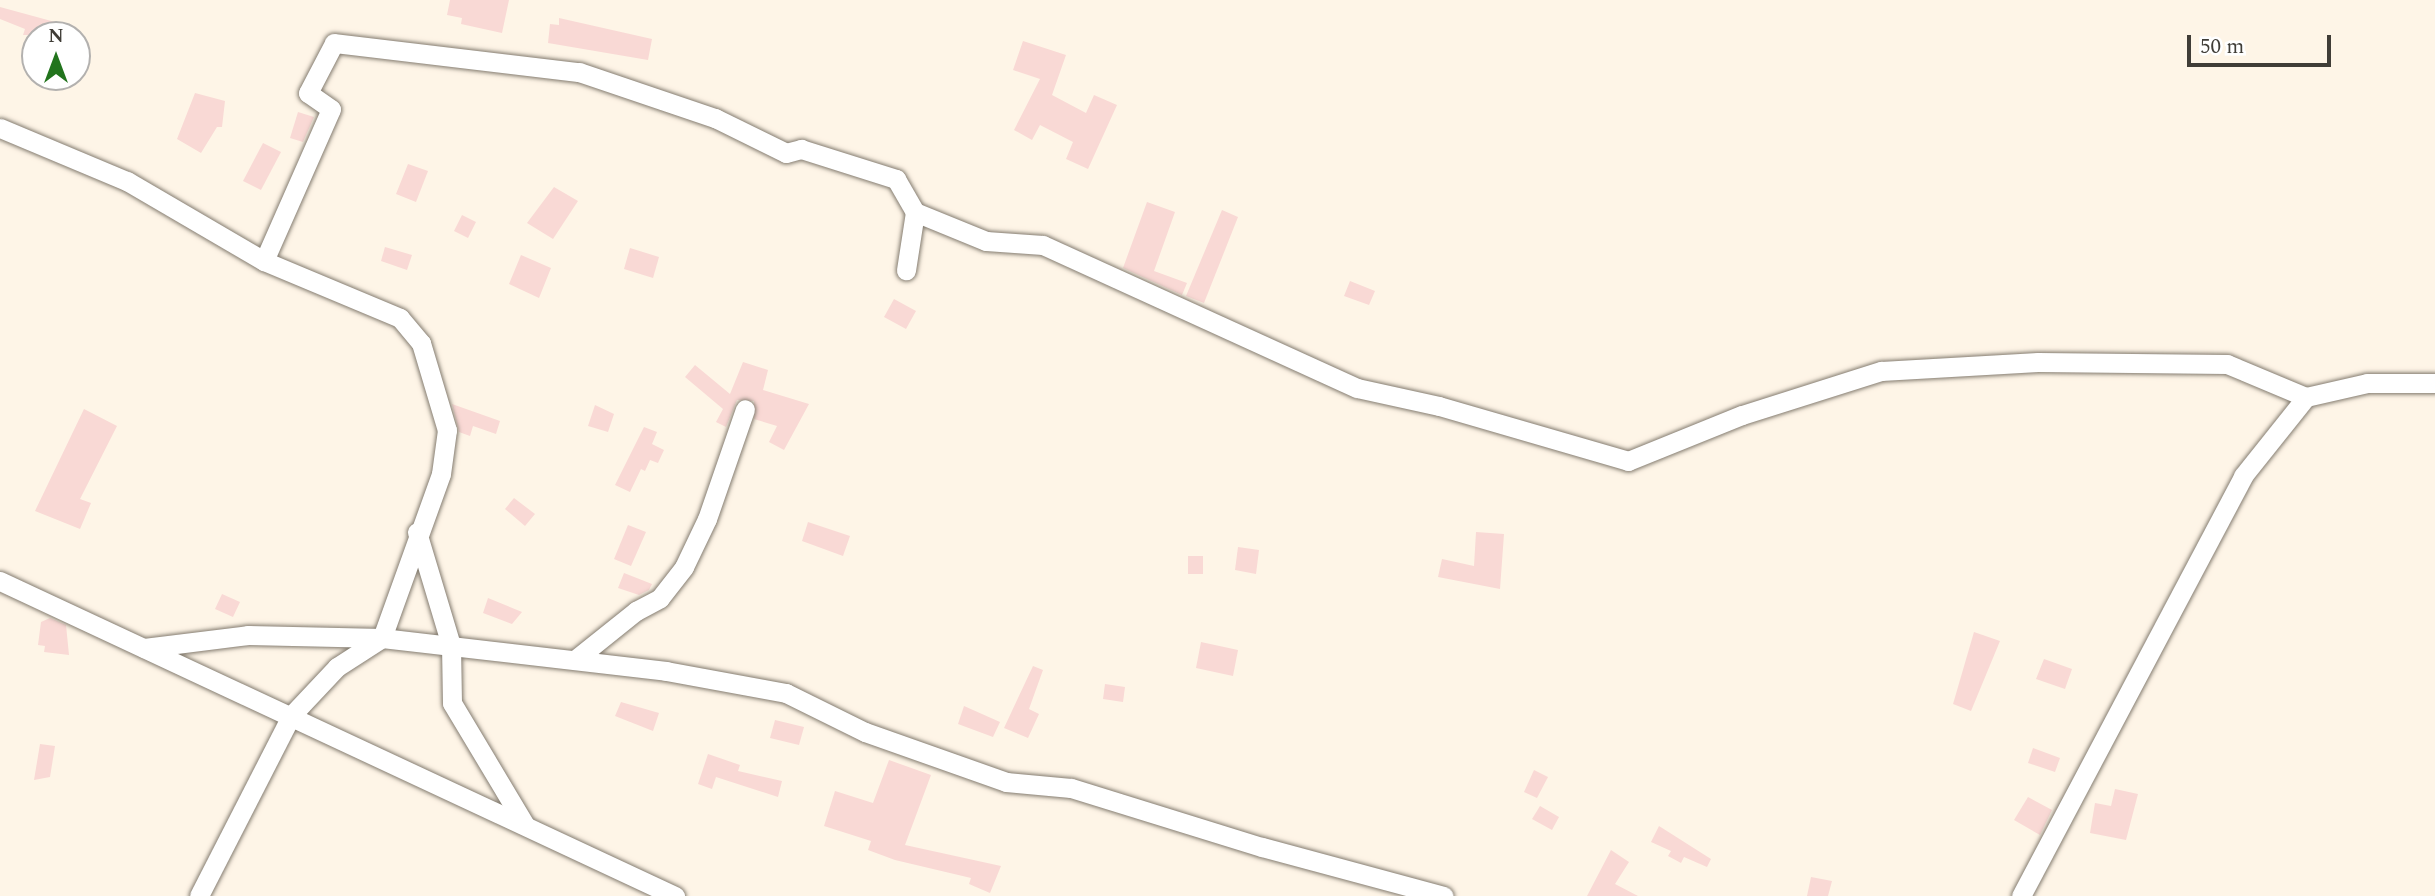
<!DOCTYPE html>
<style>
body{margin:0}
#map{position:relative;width:2435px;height:896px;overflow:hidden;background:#fef5e7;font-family:Spectral,serif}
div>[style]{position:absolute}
.building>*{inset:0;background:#f9d9d5}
.roads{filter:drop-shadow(0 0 2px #847c70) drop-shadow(0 0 2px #847c70)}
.street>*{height:19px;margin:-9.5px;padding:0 9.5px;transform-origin:9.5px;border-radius:9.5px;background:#fff}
span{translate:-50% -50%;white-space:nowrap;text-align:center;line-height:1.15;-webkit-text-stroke:5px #fff;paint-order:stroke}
.north{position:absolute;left:21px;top:21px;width:70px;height:70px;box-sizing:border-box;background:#fff;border:2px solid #b3b1af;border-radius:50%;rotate:0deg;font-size:19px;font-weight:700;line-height:28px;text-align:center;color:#403d37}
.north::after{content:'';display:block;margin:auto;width:24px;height:32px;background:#22741d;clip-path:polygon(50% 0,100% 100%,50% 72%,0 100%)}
.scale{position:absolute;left:2187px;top:35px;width:144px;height:32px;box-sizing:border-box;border:4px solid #403d37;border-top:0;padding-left:9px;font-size:21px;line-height:24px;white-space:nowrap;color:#403d37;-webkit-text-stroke:5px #fff;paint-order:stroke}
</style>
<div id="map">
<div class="building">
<i style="clip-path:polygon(450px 0,509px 0,502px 33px,461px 24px,462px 18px,447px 15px)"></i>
<i style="clip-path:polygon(0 7px,55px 22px,52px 35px,23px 35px,25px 29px,0 19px)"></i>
<i style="clip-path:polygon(559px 18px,652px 39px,648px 60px,548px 43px,550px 24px,559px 25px)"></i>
<i style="clip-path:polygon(1023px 41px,1066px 55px,1052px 95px,1086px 113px,1094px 95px,1117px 105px,1088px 169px,1066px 159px,1073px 142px,1040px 125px,1032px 140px,1014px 130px,1040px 79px,1013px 70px)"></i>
<i style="clip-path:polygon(195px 93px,225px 101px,222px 127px,217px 127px,201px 153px,177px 139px)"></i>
<i style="clip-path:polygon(298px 112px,314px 117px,303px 142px,290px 138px)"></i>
<i style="clip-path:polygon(263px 143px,281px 152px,261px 190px,243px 181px)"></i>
<i style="clip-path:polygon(408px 164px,428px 171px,416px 202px,396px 194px)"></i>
<i style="clip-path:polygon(554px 187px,578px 201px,553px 239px,527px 223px)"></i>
<i style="clip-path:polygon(1147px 202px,1175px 212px,1154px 271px,1187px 283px,1182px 295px,1123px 268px)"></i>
<i style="clip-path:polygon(1222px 210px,1238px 217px,1204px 303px,1186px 296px)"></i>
<i style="clip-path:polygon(462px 215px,476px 222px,468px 238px,454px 231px)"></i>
<i style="clip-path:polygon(385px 247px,412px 255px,407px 270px,381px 261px)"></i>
<i style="clip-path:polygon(630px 248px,659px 257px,653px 278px,624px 269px)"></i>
<i style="clip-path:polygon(521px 255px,551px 268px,539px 298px,509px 284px)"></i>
<i style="clip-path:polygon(1350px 281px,1375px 291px,1369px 305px,1344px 296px)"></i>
<i style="clip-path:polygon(894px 299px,916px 311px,906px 329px,884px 317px)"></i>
<i style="clip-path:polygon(743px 362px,768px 370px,763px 390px,809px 404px,784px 450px,769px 442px,777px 426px,754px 419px,754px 401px,737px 400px,726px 427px,716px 422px,723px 409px,685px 377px,695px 365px,730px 394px)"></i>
<i style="clip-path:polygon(452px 404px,500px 421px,496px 434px,473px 426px,470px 436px,459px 432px)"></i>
<i style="clip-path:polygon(595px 405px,614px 414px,608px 432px,588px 426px)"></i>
<i style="clip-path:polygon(84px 409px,117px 426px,80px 499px,91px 503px,80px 529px,35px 511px)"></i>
<i style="clip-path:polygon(644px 427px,657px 432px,652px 444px,664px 450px,658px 463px,650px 460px,645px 471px,641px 469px,630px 492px,615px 485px)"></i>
<i style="clip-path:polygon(514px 498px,535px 514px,525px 526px,505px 509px)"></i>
<i style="clip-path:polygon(808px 522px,850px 536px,843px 556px,802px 541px)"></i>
<i style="clip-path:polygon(628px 525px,646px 532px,631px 566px,614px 559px)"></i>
<i style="clip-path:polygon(1476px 532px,1504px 534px,1500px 589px,1438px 577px,1442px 559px,1474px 566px)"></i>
<i style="clip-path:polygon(1238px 547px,1259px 550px,1256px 574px,1235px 570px)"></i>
<i style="clip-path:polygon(1188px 556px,1203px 556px,1203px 574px,1188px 574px)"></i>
<i style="clip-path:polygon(624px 573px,652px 584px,649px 590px,639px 595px,618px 588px)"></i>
<i style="clip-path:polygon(222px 594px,240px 602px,233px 617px,215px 609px)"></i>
<i style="clip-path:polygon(488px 598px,522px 612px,512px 624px,483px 613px)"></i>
<i style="clip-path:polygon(50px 618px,66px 625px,69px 655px,44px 652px,45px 646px,38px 645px,41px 622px)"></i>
<i style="clip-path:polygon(1974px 632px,2000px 641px,1971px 711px,1953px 704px)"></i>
<i style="clip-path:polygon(1201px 642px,1238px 650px,1233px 676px,1196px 668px)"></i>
<i style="clip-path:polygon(2044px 659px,2072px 669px,2065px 689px,2036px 679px)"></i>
<i style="clip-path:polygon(1033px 666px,1043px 670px,1029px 709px,1039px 714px,1028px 738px,1004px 728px)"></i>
<i style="clip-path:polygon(1105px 684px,1125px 687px,1123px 702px,1103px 699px)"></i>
<i style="clip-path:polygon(621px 702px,659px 713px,653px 731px,615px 716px)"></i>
<i style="clip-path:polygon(964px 706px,1000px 722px,993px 737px,958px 724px)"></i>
<i style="clip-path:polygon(775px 720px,804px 727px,799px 745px,770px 738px)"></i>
<i style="clip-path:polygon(40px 744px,55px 746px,50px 777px,34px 780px)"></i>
<i style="clip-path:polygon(2033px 748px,2060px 758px,2055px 772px,2028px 763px)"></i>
<i style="clip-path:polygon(708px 754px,740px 765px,738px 771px,782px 781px,778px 797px,716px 777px,712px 789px,698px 784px)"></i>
<i style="clip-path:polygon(889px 760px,931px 775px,905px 845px,1001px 866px,990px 893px,969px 884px,971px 878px,895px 860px,868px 850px,871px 841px,824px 826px,835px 791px,873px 803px)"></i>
<i style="clip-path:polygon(1534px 770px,1548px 777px,1537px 798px,1524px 792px)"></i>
<i style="clip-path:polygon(2115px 789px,2138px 794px,2126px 840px,2090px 833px,2095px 803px,2111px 806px)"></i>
<i style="clip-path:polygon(2028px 797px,2052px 810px,2040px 835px,2014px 820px)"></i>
<i style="clip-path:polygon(1540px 806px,1559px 817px,1552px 830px,1532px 819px)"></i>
<i style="clip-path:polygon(1659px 826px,1711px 859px,1707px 867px,1684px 857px,1681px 863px,1668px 856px,1671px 851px,1651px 842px)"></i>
<i style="clip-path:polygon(1611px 850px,1629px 862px,1615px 884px,1638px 896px,1587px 896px)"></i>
<i style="clip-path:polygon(1811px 877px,1832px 881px,1828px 896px,1807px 896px)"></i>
</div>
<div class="roads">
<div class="street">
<i style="left:0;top:128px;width:138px;rotate:22.7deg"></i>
<i style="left:127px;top:181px;width:159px;rotate:30.3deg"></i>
<i style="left:264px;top:261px;width:147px;rotate:22.7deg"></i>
<i style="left:400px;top:318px;width:33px;rotate:50deg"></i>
<i style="left:421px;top:343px;width:91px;rotate:73.4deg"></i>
<i style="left:447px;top:430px;width:44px;rotate:97.8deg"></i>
<i style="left:441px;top:474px;width:174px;rotate:109.8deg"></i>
<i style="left:382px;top:638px;width:54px;rotate:147.2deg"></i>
<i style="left:337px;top:667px;width:67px;rotate:133.2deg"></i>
<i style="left:291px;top:716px;width:202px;rotate:117.1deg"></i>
<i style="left:915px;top:212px;width:77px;rotate:22.2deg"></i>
<i style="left:986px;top:241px;width:57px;rotate:4deg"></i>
<i style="left:1043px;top:245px;width:345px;rotate:24.5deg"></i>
<i style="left:1357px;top:388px;width:84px;rotate:12.4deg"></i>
<i style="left:1439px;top:406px;width:197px;rotate:16.2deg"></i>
<i style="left:1628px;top:461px;width:123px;rotate:-22deg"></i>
<i style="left:1742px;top:415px;width:146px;rotate:-17.6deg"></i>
<i style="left:1881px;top:371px;width:157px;rotate:-3.3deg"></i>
<i style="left:2038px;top:362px;width:189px;rotate:0.6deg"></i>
<i style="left:2227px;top:364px;width:86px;rotate:22.7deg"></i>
<i style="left:2306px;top:397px;width:63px;rotate:-12.9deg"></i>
<i style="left:2367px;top:383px;width:68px"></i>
<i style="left:264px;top:261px;width:166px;rotate:-66.2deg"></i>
<i style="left:331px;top:109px;width:28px;rotate:-145deg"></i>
<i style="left:308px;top:93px;width:56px;rotate:-62.5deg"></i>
<i style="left:334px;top:43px;width:247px;rotate:6.8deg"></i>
<i style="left:579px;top:72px;width:144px;rotate:18.7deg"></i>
<i style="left:715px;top:118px;width:79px;rotate:26.2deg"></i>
<i style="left:786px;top:153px;width:16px;rotate:-15deg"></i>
<i style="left:801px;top:149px;width:100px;rotate:17.5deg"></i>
<i style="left:896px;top:179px;width:38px;rotate:60deg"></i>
<i style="left:915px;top:212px;width:59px;rotate:98.8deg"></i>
<i style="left:417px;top:532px;width:118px;rotate:73.3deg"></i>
<i style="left:451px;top:645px;width:58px;rotate:89deg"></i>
<i style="left:452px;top:703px;width:142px;rotate:59.1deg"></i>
<i style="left:0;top:581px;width:745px;rotate:25.02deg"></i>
<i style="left:144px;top:648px;width:105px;rotate:-7.1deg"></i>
<i style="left:248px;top:635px;width:134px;rotate:1.3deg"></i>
<i style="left:382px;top:638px;width:286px;rotate:6.6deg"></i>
<i style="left:666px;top:671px;width:122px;rotate:10.4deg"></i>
<i style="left:786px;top:693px;width:88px;rotate:26.3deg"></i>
<i style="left:865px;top:732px;width:150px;rotate:19.5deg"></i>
<i style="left:1006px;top:782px;width:65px;rotate:5.3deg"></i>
<i style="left:1071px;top:788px;width:200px;rotate:17.2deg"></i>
<i style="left:1262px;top:847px;width:188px;rotate:15.1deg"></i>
<i style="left:576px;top:659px;width:77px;rotate:-38.7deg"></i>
<i style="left:636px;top:611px;width:27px;rotate:-28deg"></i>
<i style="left:660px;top:598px;width:39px;rotate:-52deg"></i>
<i style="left:684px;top:567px;width:53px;rotate:-64.4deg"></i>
<i style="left:707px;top:519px;width:116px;rotate:-70.9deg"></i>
<i style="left:2021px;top:896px;width:475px;rotate:-62.1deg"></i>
<i style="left:2243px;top:476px;width:101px;rotate:-51.4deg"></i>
</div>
</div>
<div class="north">N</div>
<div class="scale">50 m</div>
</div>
